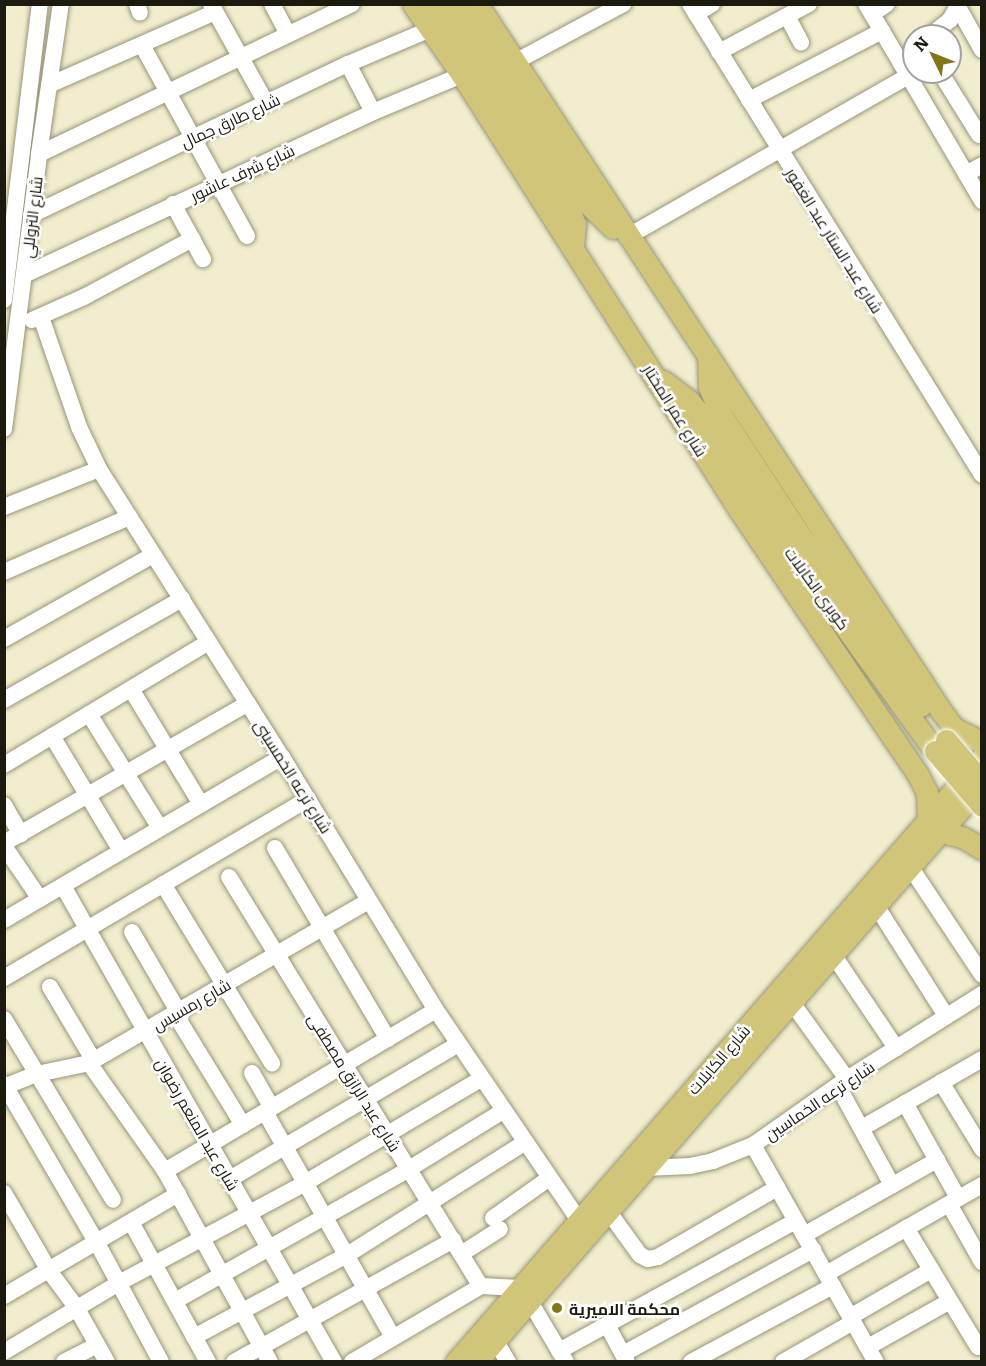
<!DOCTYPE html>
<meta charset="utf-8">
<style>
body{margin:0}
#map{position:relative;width:986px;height:1366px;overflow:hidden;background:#f1edce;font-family:Literata,Cairo,serif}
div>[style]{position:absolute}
.roads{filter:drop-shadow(0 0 2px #999578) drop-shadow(0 0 2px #999578)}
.minor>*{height:16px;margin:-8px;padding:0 8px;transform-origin:8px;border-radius:8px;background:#fff}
.major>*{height:21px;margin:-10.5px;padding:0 10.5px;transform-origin:10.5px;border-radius:10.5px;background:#d0c578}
.bridges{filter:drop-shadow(0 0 2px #fff) drop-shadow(0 0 2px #fff)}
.major-bridge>*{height:21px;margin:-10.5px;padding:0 10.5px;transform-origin:10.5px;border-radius:10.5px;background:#d0c578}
.dots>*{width:16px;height:16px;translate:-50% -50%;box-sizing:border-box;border:3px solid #fff;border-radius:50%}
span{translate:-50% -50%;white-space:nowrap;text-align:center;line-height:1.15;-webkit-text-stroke:5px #fff;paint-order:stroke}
.street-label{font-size:16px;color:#1c1a0f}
.poi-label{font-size:16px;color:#1c1a0f;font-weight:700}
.left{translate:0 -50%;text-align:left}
.frame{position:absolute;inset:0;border:6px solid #1c1a0f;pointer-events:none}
.north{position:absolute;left:902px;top:24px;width:60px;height:60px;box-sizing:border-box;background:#fff;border:2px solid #a4a39f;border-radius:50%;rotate:313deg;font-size:16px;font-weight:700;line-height:24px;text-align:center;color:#1c1a0f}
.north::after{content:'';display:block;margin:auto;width:21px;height:27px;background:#837619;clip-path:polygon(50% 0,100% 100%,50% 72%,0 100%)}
</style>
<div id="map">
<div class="roads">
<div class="minor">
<i style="left:137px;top:4px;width:9px;rotate:72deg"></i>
<i style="left:211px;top:4px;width:113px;rotate:60.9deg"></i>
<i style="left:272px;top:4px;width:34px;rotate:62deg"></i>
<i style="left:690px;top:4px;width:554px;rotate:58.2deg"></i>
<i style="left:866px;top:4px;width:229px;rotate:59.5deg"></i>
<i style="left:958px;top:7px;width:49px;rotate:60.8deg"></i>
<i style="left:696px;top:14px;width:19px;rotate:-32deg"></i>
<i style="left:872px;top:14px;width:18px;rotate:-34deg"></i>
<i style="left:787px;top:16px;width:30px;rotate:62deg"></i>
<i style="left:930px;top:36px;width:26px;rotate:-39deg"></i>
<i style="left:950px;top:20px;width:18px;rotate:-61deg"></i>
<i style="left:142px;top:45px;width:218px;rotate:61.2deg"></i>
<i style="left:719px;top:52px;width:102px;rotate:-28.1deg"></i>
<i style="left:515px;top:62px;width:123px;rotate:-28.2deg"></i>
<i style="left:348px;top:64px;width:54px;rotate:62.5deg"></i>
<i style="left:901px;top:64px;width:19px;rotate:-47deg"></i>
<i style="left:940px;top:72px;width:74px;rotate:58.2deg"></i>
<i style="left:49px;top:85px;width:181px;rotate:-23.7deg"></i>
<i style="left:749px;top:100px;width:150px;rotate:-27.4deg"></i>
<i style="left:39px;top:154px;width:347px;rotate:-25.6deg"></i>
<i style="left:966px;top:174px;width:18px;rotate:-29deg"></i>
<i style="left:173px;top:204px;width:63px;rotate:61.4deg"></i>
<i style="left:31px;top:215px;width:351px;rotate:-25.5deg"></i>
<i style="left:348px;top:64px;width:90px;rotate:-22.9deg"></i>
<i style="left:627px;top:237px;width:324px;rotate:-29.8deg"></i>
<i style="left:24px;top:275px;width:385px;rotate:-25deg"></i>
<i style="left:373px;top:112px;width:96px;rotate:-22.6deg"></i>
<i style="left:4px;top:300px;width:298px;rotate:-83.1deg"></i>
<i style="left:41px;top:317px;width:116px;rotate:70.9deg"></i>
<i style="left:79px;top:427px;width:47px;rotate:64.5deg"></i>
<i style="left:99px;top:469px;width:341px;rotate:57.6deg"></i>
<i style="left:282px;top:757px;width:296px;rotate:58.7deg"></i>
<i style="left:436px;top:1010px;width:253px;rotate:55.8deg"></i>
<i style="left:32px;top:320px;width:57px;rotate:-23.9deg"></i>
<i style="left:84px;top:297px;width:123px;rotate:-28.2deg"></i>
<i style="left:4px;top:429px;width:277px;rotate:-82.7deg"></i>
<i style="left:39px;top:154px;width:152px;rotate:-81.7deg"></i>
<i style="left:4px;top:507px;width:102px;rotate:-21.8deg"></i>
<i style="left:4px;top:572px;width:137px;rotate:-23.7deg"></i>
<i style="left:4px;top:639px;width:171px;rotate:-29.4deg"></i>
<i style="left:131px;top:689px;width:135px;rotate:58.7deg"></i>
<i style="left:4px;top:700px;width:205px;rotate:-29.6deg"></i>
<i style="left:89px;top:714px;width:134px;rotate:58.1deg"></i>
<i style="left:52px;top:736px;width:134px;rotate:59deg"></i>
<i style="left:4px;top:765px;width:239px;rotate:-31deg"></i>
<i style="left:4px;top:805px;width:34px;rotate:60deg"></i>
<i style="left:4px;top:843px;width:281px;rotate:-29.8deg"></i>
<i style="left:4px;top:846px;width:64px;rotate:55.8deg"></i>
<i style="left:275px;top:848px;width:222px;rotate:59.4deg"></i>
<i style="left:909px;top:865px;width:132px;rotate:56.4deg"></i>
<i style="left:229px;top:877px;width:480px;rotate:58.4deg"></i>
<i style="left:163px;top:884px;width:210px;rotate:58.7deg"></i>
<i style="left:63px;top:886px;width:548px;rotate:60.35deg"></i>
<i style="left:875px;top:904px;width:133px;rotate:57.6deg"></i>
<i style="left:4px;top:920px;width:322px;rotate:-30.4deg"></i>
<i style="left:132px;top:932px;width:91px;rotate:59.8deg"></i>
<i style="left:832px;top:953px;width:115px;rotate:56deg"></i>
<i style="left:4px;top:978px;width:353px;rotate:-30.5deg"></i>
<i style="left:50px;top:987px;width:86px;rotate:59.3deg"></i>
<i style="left:790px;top:1000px;width:97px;rotate:54.2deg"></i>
<i style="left:175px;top:1014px;width:130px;rotate:58.5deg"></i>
<i style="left:4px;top:1019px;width:211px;rotate:58.9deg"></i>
<i style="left:89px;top:1063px;width:132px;rotate:54.9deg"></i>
<i style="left:165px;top:1171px;width:218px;rotate:61.2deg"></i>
<i style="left:252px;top:1073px;width:40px;rotate:60.3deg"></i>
<i style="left:941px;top:1082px;width:79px;rotate:58.5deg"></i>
<i style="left:4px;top:1084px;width:184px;rotate:59.7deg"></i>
<i style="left:97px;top:1243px;width:135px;rotate:61.7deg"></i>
<i style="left:838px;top:1086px;width:113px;rotate:61.4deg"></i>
<i style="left:4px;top:1087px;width:35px;rotate:-22deg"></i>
<i style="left:37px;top:1074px;width:53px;rotate:-11.9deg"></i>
<i style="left:89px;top:1063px;width:323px;rotate:-30.1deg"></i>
<i style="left:905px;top:1103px;width:109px;rotate:60.8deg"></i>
<i style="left:265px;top:1112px;width:259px;rotate:60.4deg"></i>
<i style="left:862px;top:1128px;width:138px;rotate:-29.9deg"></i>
<i style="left:753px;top:1145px;width:249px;rotate:60.5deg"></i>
<i style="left:644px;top:1168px;width:46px;rotate:-2.5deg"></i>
<i style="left:690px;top:1166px;width:24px;rotate:-12deg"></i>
<i style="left:713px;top:1161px;width:43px;rotate:-21.8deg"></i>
<i style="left:753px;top:1145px;width:115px;rotate:-35.1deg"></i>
<i style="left:847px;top:1079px;width:160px;rotate:-32.2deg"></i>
<i style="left:165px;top:1171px;width:315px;rotate:-30.7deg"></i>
<i style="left:230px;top:1179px;width:265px;rotate:-30.6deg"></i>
<i style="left:4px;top:1193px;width:91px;rotate:59.8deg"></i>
<i style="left:50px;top:1272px;width:44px;rotate:53.4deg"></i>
<i style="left:76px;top:1307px;width:63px;rotate:60.6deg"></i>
<i style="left:949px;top:1204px;width:67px;rotate:60.4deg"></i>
<i style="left:608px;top:1211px;width:54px;rotate:54deg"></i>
<i style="left:640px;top:1255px;width:9px;rotate:27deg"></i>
<i style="left:648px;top:1259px;width:10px;rotate:-11deg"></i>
<i style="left:658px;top:1257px;width:138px;rotate:-30.1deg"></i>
<i style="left:493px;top:1218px;width:67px;rotate:-35.3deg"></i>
<i style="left:131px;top:1222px;width:160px;rotate:61.2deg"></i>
<i style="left:906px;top:1228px;width:139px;rotate:58.8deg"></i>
<i style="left:804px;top:1235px;width:153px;rotate:-29.4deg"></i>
<i style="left:461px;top:1254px;width:46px;rotate:-32.7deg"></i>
<i style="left:826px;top:1274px;width:180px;rotate:-29.7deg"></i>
<i style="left:4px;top:1296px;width:202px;rotate:-30.4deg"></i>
<i style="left:529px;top:1300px;width:72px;rotate:59.2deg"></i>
<i style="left:175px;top:1301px;width:269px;rotate:-29.4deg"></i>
<i style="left:409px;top:1169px;width:110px;rotate:-31.7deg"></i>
<i style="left:850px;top:1317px;width:94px;rotate:-30.1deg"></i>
<i style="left:607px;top:1325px;width:42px;rotate:61.6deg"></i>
<i style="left:194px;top:1337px;width:174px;rotate:-28.2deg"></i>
<i style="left:347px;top:1255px;width:209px;rotate:-32.3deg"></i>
<i style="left:495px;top:1340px;width:26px;rotate:59deg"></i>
<i style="left:868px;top:1347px;width:94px;rotate:-29.3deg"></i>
<i style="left:559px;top:1351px;width:269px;rotate:-28.8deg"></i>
<i style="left:4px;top:1352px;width:132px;rotate:-31deg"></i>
<i style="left:117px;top:1284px;width:213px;rotate:-28.2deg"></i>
<i style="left:305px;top:1183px;width:204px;rotate:-30.6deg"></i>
<i style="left:623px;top:1354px;width:217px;rotate:-28.7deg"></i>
<i style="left:64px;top:1362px;width:37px;rotate:-27deg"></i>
<i style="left:234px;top:1362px;width:251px;rotate:-29.1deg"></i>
<i style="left:352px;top:1362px;width:150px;rotate:-30.5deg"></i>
<i style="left:481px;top:1286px;width:38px;rotate:3deg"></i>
<i style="left:691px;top:1362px;width:161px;rotate:-28.2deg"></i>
<i style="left:783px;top:1362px;width:81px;rotate:-29.7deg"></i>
</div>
<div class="major">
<i style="left:413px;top:4px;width:86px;rotate:55.4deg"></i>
<i style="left:462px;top:75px;width:517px;rotate:57.48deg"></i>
<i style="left:740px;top:511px;width:316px;rotate:56deg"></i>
<i style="left:917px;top:773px;width:22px;rotate:63deg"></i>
<i style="left:927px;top:793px;width:25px;rotate:88deg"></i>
<i style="left:433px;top:4px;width:246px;rotate:56.4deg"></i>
<i style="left:569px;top:209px;width:16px;rotate:68deg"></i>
<i style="left:575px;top:224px;width:25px;rotate:95deg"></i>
<i style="left:456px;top:4px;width:235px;rotate:56.8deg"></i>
<i style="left:585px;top:201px;width:39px;rotate:44deg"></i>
<i style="left:477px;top:4px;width:846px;rotate:56.72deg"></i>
<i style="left:941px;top:711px;width:21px;rotate:53deg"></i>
<i style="left:954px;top:728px;width:31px;rotate:27deg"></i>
<i style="left:708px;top:355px;width:32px;rotate:88deg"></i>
<i style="left:709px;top:387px;width:32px;rotate:66deg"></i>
<i style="left:722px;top:416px;width:131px;rotate:56.8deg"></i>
<i style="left:794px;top:526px;width:220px;rotate:54.8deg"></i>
<i style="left:663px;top:381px;width:31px;rotate:37deg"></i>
<i style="left:688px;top:400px;width:21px;rotate:49deg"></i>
<i style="left:702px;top:416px;width:142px;rotate:57.1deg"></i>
<i style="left:779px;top:535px;width:266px;rotate:54.2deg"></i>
<i style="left:940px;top:831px;width:25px;rotate:16deg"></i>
<i style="left:964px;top:838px;width:21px;rotate:31deg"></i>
<i style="left:456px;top:1362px;width:801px;rotate:-48.95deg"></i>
<i style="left:476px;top:1362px;width:768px;rotate:-48.8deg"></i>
</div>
</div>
<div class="bridges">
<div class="major-bridge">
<i style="left:946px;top:740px;width:55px;rotate:49.4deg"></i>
<i style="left:935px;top:751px;width:72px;rotate:49.5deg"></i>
</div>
</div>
<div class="dots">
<i style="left:557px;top:1308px;background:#837619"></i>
</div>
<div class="street-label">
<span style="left:230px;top:120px;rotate:-25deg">شارع طارق جمال</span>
<span style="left:242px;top:172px;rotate:-25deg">شارع شرف عاشور</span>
<span style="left:31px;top:217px;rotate:-83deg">شارع التروللي</span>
<span style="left:835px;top:240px;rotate:58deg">شارع عبد الستار عبد الغفور</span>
<span style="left:676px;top:410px;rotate:58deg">شارع عمر المختار</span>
<span style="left:818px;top:588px;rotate:54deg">كوبرى الكابلات</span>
<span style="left:294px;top:776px;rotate:58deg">شارع ترعه الخمسينى</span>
<span style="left:191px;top:1004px;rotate:-30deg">شارع رمسيس</span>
<span style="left:718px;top:1059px;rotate:-49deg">شارع الكابلات</span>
<span style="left:355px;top:1082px;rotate:58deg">شارع عبد الرازق مصطفى</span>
<span style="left:819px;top:1100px;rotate:-34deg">شارع ترعه الخماسين</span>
<span style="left:198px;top:1124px;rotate:60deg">شارع عبد المنعم رضوان</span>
</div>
<div class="poi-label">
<span class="left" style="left:569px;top:1308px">محكمة الاميرية</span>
</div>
<div class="frame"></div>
<div class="north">N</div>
</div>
